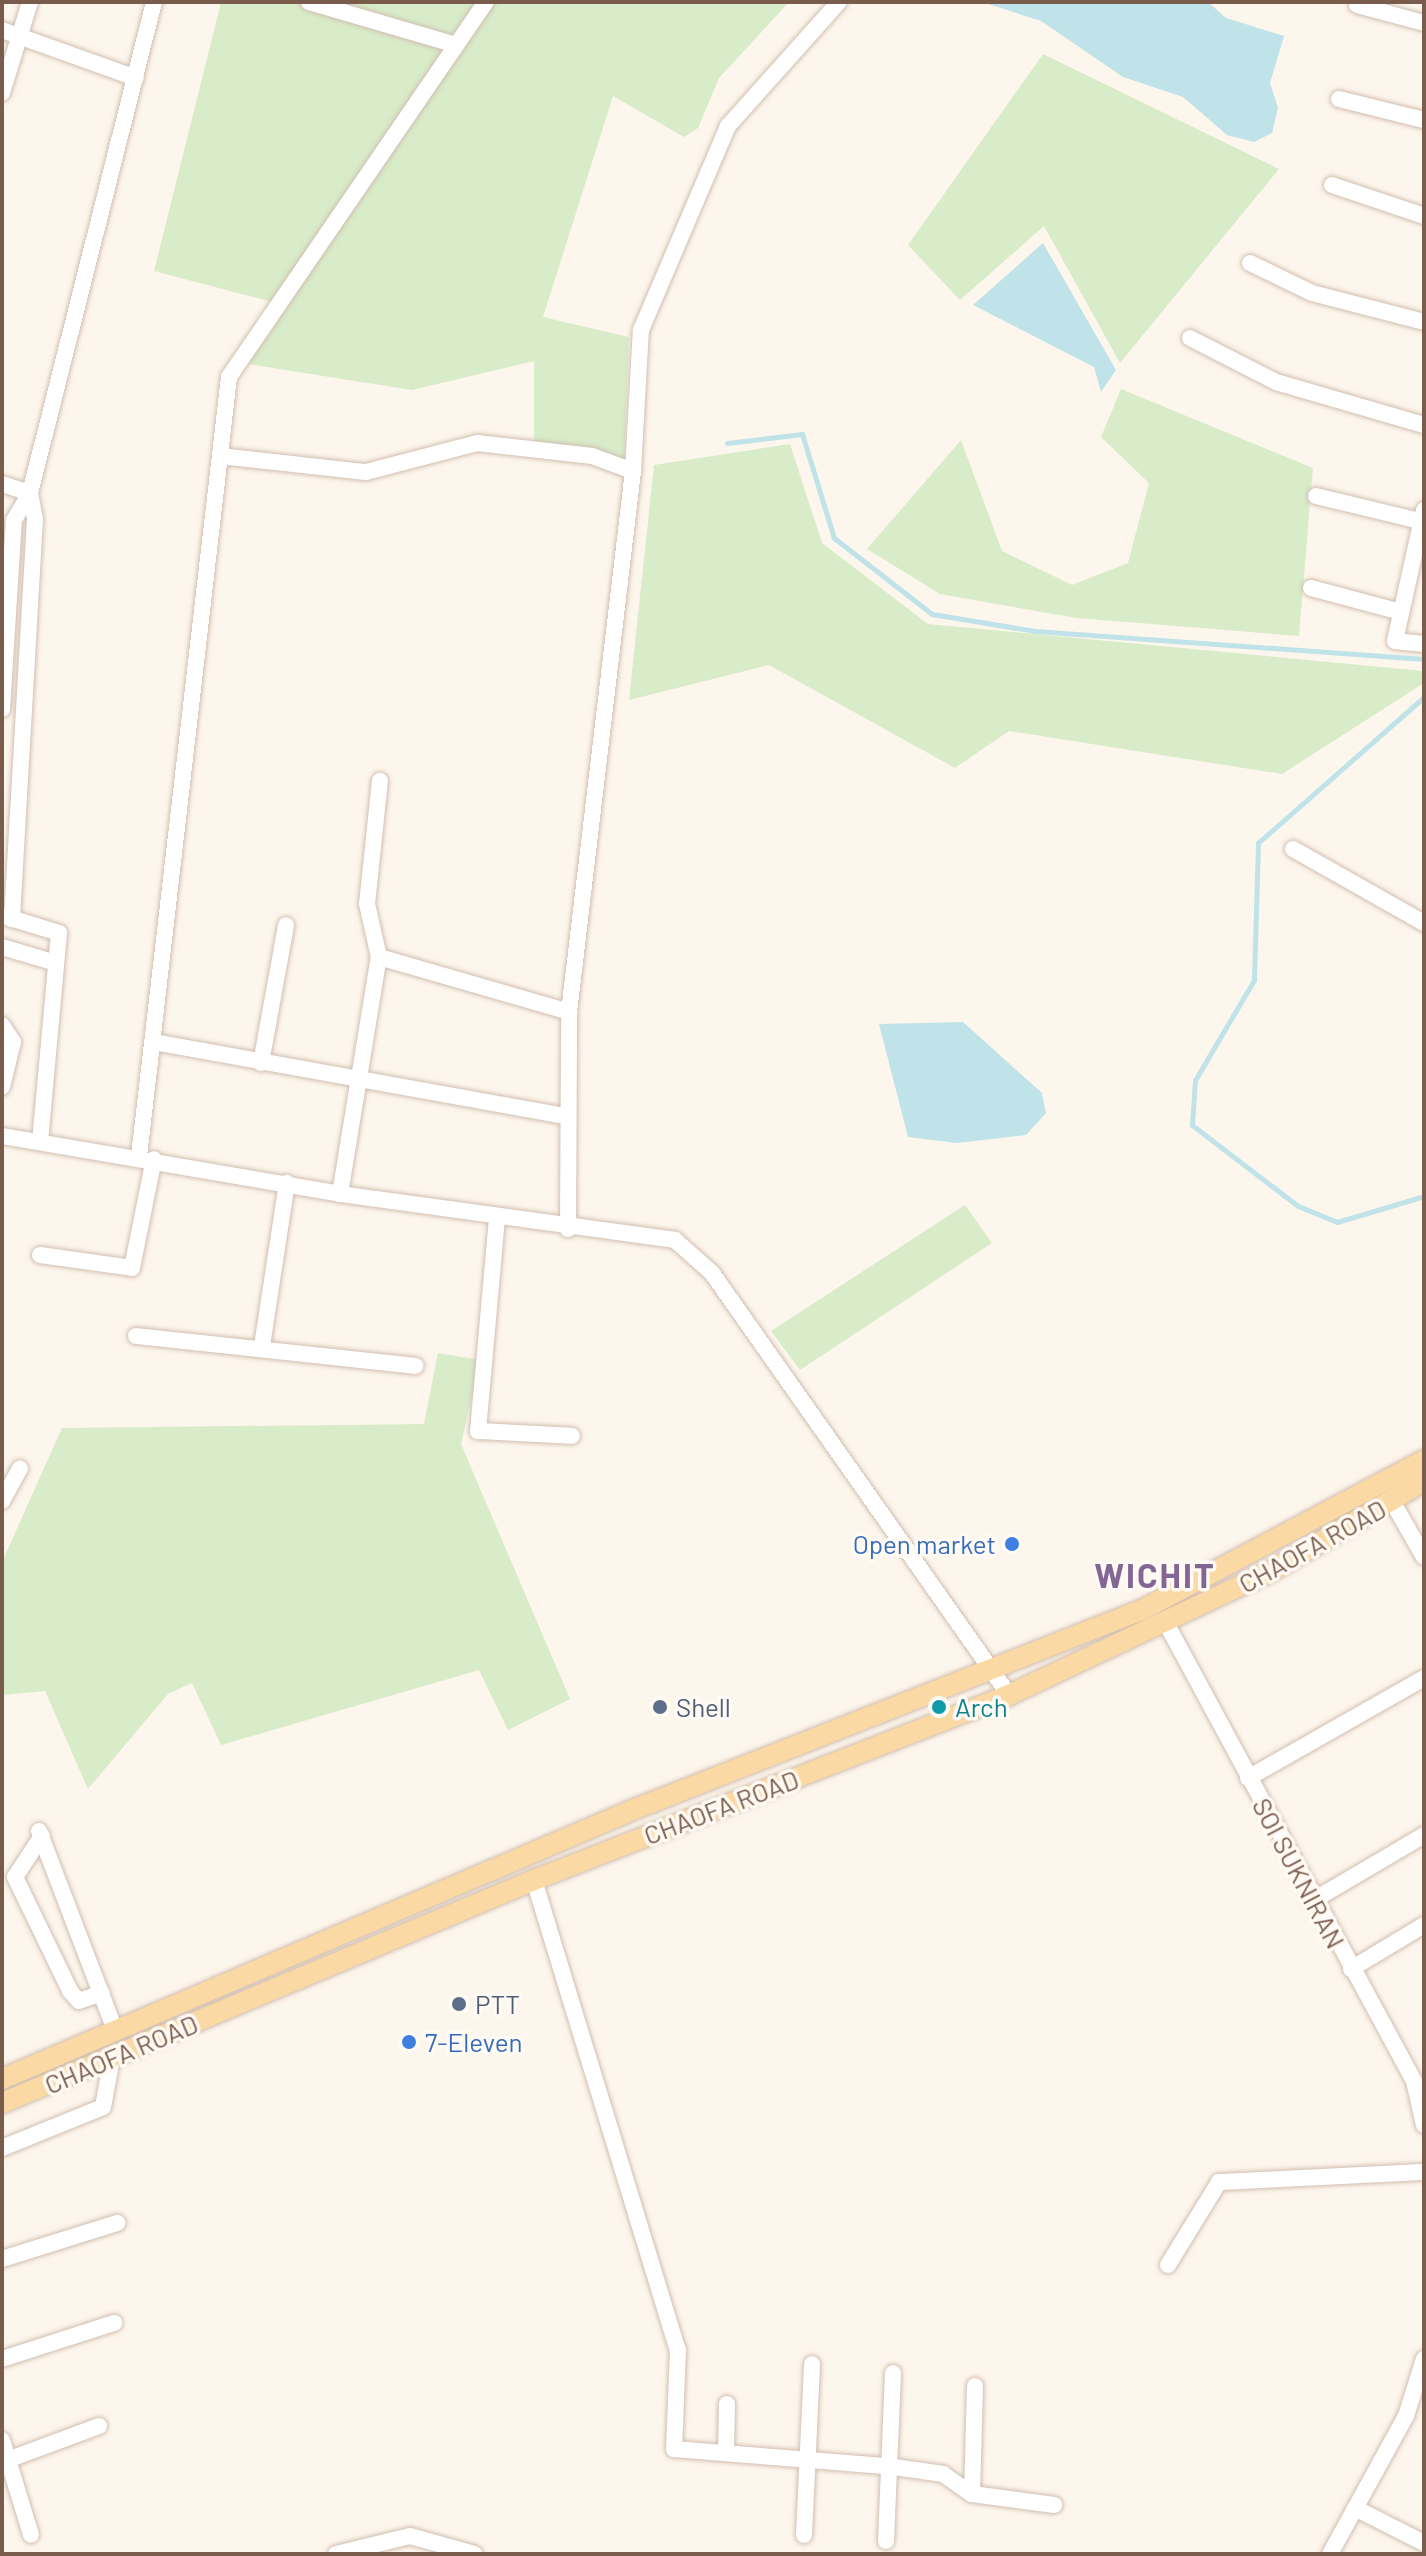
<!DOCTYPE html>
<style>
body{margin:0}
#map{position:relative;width:1426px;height:2556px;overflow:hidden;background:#fdf6ec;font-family:Barlow,sans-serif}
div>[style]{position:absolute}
.green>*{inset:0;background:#d8ecc9}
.water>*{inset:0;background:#bfe3e8}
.stream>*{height:5px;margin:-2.5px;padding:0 2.5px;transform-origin:2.5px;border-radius:2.5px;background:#bfe3e8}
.roads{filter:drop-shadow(0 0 2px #d1beb0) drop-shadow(0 0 2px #d1beb0)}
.minor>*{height:16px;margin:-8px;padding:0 8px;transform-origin:8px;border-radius:8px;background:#fff}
.major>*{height:20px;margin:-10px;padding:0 10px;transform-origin:10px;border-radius:10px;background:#fbd9a5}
.dots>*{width:22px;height:22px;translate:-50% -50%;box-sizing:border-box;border:4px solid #fffaf3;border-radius:50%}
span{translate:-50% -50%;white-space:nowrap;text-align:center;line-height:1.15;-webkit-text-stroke:7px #fffaf3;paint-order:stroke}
.shop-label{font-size:26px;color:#366cbe}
.right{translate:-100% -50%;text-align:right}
.left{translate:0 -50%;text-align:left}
.street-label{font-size:26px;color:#7a5c4d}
.service-label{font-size:26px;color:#4e5e75}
.culture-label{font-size:26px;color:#0d838f}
.district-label{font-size:34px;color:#846695;font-weight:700;letter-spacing:2px}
.frame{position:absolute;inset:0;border:4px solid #7a5c4d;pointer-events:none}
</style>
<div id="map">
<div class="green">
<i style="clip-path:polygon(221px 2px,789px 2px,719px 78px,698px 128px,684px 137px,613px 96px,543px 317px,629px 337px,624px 459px,534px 443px,534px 361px,412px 390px,248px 364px,288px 306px,154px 271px)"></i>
<i style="clip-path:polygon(1043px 54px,1279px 169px,1120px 363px,1044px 226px,960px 300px,908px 245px)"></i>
<i style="clip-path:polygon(1121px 389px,1313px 468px,1299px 636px,1076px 618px,940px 594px,867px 549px,961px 440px,1002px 551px,1072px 585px,1128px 563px,1149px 483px,1101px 437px)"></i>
<i style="clip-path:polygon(790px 444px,822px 543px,928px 624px,1424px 671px,1424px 683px,1282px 774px,1009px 731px,955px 768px,769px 665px,629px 700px,654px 465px)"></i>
<i style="clip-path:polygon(965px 1205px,992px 1243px,800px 1370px,771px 1331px)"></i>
<i style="clip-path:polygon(438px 1353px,480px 1360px,461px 1444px,570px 1699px,508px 1730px,479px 1670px,221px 1745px,192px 1683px,168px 1694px,88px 1789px,45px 1691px,2px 1695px,2px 1562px,62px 1428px,424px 1424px)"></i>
</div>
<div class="water">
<i style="clip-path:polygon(982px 2px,1208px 2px,1226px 18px,1284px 36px,1270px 83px,1278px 108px,1272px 133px,1254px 142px,1227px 135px,1183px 97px,1123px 77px,1041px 21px)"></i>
<i style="clip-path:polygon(1043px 243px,1116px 370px,1101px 392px,1094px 367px,973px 305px)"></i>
<i style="clip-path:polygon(963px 1022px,1042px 1093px,1046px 1113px,1026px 1135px,957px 1143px,908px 1137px,879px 1024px)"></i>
</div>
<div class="stream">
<i style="left:727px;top:443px;width:76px;rotate:-6.8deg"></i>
<i style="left:802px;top:434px;width:109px;rotate:72.9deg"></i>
<i style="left:834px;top:538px;width:124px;rotate:37.8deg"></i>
<i style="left:932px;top:614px;width:104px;rotate:9.4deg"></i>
<i style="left:1035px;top:631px;width:390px;rotate:4.1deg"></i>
<i style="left:1424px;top:697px;width:221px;rotate:138.7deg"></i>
<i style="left:1258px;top:843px;width:137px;rotate:91.7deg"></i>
<i style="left:1254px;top:980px;width:116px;rotate:120.5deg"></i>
<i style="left:1195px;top:1080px;width:45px;rotate:93.8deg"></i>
<i style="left:1192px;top:1125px;width:133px;rotate:37.4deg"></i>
<i style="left:1298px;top:1206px;width:42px;rotate:22.3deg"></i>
<i style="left:1337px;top:1222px;width:91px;rotate:-16.6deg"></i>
</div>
<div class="roads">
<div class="minor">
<i style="left:309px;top:2px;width:153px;rotate:16.3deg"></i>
<i style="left:1357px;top:5px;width:69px;rotate:15deg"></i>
<i style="left:2px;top:30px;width:142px;rotate:19.7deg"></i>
<i style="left:2px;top:93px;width:95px;rotate:-72.9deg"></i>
<i style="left:1339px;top:99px;width:88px;rotate:13.9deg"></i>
<i style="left:1332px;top:185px;width:97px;rotate:18.6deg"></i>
<i style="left:1250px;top:263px;width:69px;rotate:25.8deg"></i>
<i style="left:1312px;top:293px;width:116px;rotate:14.5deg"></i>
<i style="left:1190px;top:338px;width:97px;rotate:27.1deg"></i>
<i style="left:1276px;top:382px;width:154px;rotate:16.2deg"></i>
<i style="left:220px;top:456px;width:147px;rotate:6.3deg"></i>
<i style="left:366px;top:472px;width:115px;rotate:-14.6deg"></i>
<i style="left:477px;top:443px;width:116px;rotate:6.4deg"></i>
<i style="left:592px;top:456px;width:44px;rotate:20.1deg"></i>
<i style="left:2px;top:484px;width:29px;rotate:18deg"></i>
<i style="left:30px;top:493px;width:26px;rotate:79deg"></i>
<i style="left:35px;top:519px;width:401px;rotate:93.3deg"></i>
<i style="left:1316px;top:496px;width:111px;rotate:13.5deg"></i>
<i style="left:1424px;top:510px;width:134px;rotate:102.5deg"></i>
<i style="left:1395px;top:641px;width:29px;rotate:6deg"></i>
<i style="left:1311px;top:588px;width:93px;rotate:14.9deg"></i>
<i style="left:2px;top:709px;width:189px;rotate:-86.4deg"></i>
<i style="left:14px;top:520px;width:31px;rotate:-59deg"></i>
<i style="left:30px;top:493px;width:506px;rotate:-75.83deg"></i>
<i style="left:1293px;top:849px;width:150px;rotate:29.5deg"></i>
<i style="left:4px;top:916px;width:58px;rotate:17.2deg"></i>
<i style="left:59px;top:933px;width:209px;rotate:95.2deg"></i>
<i style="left:2px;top:947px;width:56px;rotate:16.5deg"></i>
<i style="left:379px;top:957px;width:198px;rotate:16.1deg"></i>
<i style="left:2px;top:1025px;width:20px;rotate:57deg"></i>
<i style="left:13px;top:1042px;width:46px;rotate:103.7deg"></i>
<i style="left:154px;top:1042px;width:420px;rotate:10.2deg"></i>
<i style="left:261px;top:1063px;width:140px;rotate:-79.7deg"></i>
<i style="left:2px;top:1136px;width:343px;rotate:9.7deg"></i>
<i style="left:340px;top:1194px;width:338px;rotate:7.8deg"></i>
<i style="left:675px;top:1240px;width:50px;rotate:41.7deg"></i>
<i style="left:712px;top:1273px;width:516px;rotate:54.86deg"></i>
<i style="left:139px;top:1156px;width:784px;rotate:-83.41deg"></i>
<i style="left:229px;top:377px;width:455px;rotate:-55.6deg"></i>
<i style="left:340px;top:1194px;width:240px;rotate:-80.7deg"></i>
<i style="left:379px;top:957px;width:54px;rotate:-102.8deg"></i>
<i style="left:367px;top:904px;width:124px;rotate:-84deg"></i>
<i style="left:497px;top:1218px;width:214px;rotate:95.1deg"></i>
<i style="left:478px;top:1431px;width:94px;rotate:3deg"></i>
<i style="left:568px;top:1229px;width:217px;rotate:-89.7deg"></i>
<i style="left:569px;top:1012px;width:545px;rotate:-83.25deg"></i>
<i style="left:633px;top:471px;width:141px;rotate:-86.8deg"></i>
<i style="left:641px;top:330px;width:222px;rotate:-66.9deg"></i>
<i style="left:728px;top:126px;width:166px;rotate:-48.2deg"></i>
<i style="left:40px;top:1255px;width:93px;rotate:8deg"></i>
<i style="left:132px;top:1268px;width:111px;rotate:-78.6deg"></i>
<i style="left:136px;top:1336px;width:281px;rotate:6.1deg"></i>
<i style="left:262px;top:1346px;width:165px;rotate:-81.3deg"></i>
<i style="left:2px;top:1501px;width:37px;rotate:-61deg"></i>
<i style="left:1392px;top:1501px;width:64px;rotate:60.3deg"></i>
<i style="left:1166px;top:1623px;width:521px;rotate:61.57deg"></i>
<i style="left:1414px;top:2081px;width:45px;rotate:77.2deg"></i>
<i style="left:1248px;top:1778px;width:202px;rotate:-29.6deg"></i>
<i style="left:39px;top:1831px;width:210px;rotate:69.1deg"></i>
<i style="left:42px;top:1836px;width:49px;rotate:123.4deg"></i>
<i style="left:15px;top:1877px;width:127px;rotate:64.2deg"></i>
<i style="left:70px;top:1991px;width:13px;rotate:48deg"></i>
<i style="left:79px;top:2001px;width:24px;rotate:-19deg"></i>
<i style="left:534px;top:1880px;width:492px;rotate:73deg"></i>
<i style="left:678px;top:2350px;width:99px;rotate:92.3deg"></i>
<i style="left:674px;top:2449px;width:214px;rotate:4.6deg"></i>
<i style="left:887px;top:2466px;width:57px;rotate:8.1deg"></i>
<i style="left:943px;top:2474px;width:35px;rotate:35deg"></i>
<i style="left:972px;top:2494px;width:83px;rotate:7.6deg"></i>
<i style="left:1312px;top:1901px;width:130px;rotate:-30.5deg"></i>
<i style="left:1351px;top:1969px;width:85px;rotate:-31.1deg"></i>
<i style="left:2px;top:2148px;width:109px;rotate:-22.1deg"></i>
<i style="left:103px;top:2107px;width:50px;rotate:-79.6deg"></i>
<i style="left:2px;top:2259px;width:121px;rotate:-17.4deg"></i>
<i style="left:1168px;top:2265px;width:97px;rotate:-58.4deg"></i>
<i style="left:1219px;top:2182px;width:205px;rotate:-2.8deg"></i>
<i style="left:2px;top:2359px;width:118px;rotate:-17.8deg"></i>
<i style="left:2px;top:2440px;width:99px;rotate:73deg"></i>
<i style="left:726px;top:2451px;width:47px;rotate:-88.8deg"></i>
<i style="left:10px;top:2459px;width:95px;rotate:-20.3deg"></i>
<i style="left:972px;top:2494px;width:108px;rotate:-88.4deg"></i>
<i style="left:1355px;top:2508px;width:77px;rotate:26.9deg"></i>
<i style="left:804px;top:2535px;width:171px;rotate:-87.3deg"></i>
<i style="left:886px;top:2541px;width:168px;rotate:-87.6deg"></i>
<i style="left:336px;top:2554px;width:76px;rotate:-13.7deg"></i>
<i style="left:410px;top:2536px;width:67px;rotate:15.5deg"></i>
<i style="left:1330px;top:2554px;width:158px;rotate:-61.2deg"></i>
<i style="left:1406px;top:2416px;width:60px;rotate:-72.5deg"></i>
</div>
<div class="major">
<i style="left:2px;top:2079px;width:688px;rotate:-23.1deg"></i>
<i style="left:635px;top:1809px;width:547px;rotate:-21.45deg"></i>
<i style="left:1144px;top:1609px;width:317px;rotate:-28deg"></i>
<i style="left:2px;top:2103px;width:577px;rotate:-22.74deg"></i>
<i style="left:534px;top:1880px;width:510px;rotate:-21.28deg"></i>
<i style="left:1009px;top:1695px;width:292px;rotate:-25.3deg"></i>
<i style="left:1273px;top:1570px;width:175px;rotate:-30.5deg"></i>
</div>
</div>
<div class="dots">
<i style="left:1012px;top:1544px;background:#3f7fe0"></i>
<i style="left:660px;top:1707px;background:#5c6f8a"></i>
<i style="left:939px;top:1707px;background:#0f9aa8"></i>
<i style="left:459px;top:2004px;background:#5c6f8a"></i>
<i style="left:409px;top:2042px;background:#3f7fe0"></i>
</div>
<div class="shop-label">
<span class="right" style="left:996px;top:1544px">Open market</span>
<span class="left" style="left:425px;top:2042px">7-Eleven</span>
</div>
<div class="street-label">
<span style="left:1312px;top:1546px;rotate:-29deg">CHAOFA ROAD</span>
<span style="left:721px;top:1807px;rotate:-21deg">CHAOFA ROAD</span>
<span style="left:1299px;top:1873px;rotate:62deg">SOI SUKNIRAN</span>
<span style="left:121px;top:2054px;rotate:-23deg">CHAOFA ROAD</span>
</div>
<div class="service-label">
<span class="left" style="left:676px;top:1707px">Shell</span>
<span class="left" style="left:475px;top:2004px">PTT</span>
</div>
<div class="culture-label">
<span class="left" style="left:955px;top:1707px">Arch</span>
</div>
<div class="district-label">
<span style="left:1155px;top:1575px">WICHIT</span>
</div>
<div class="frame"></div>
</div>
